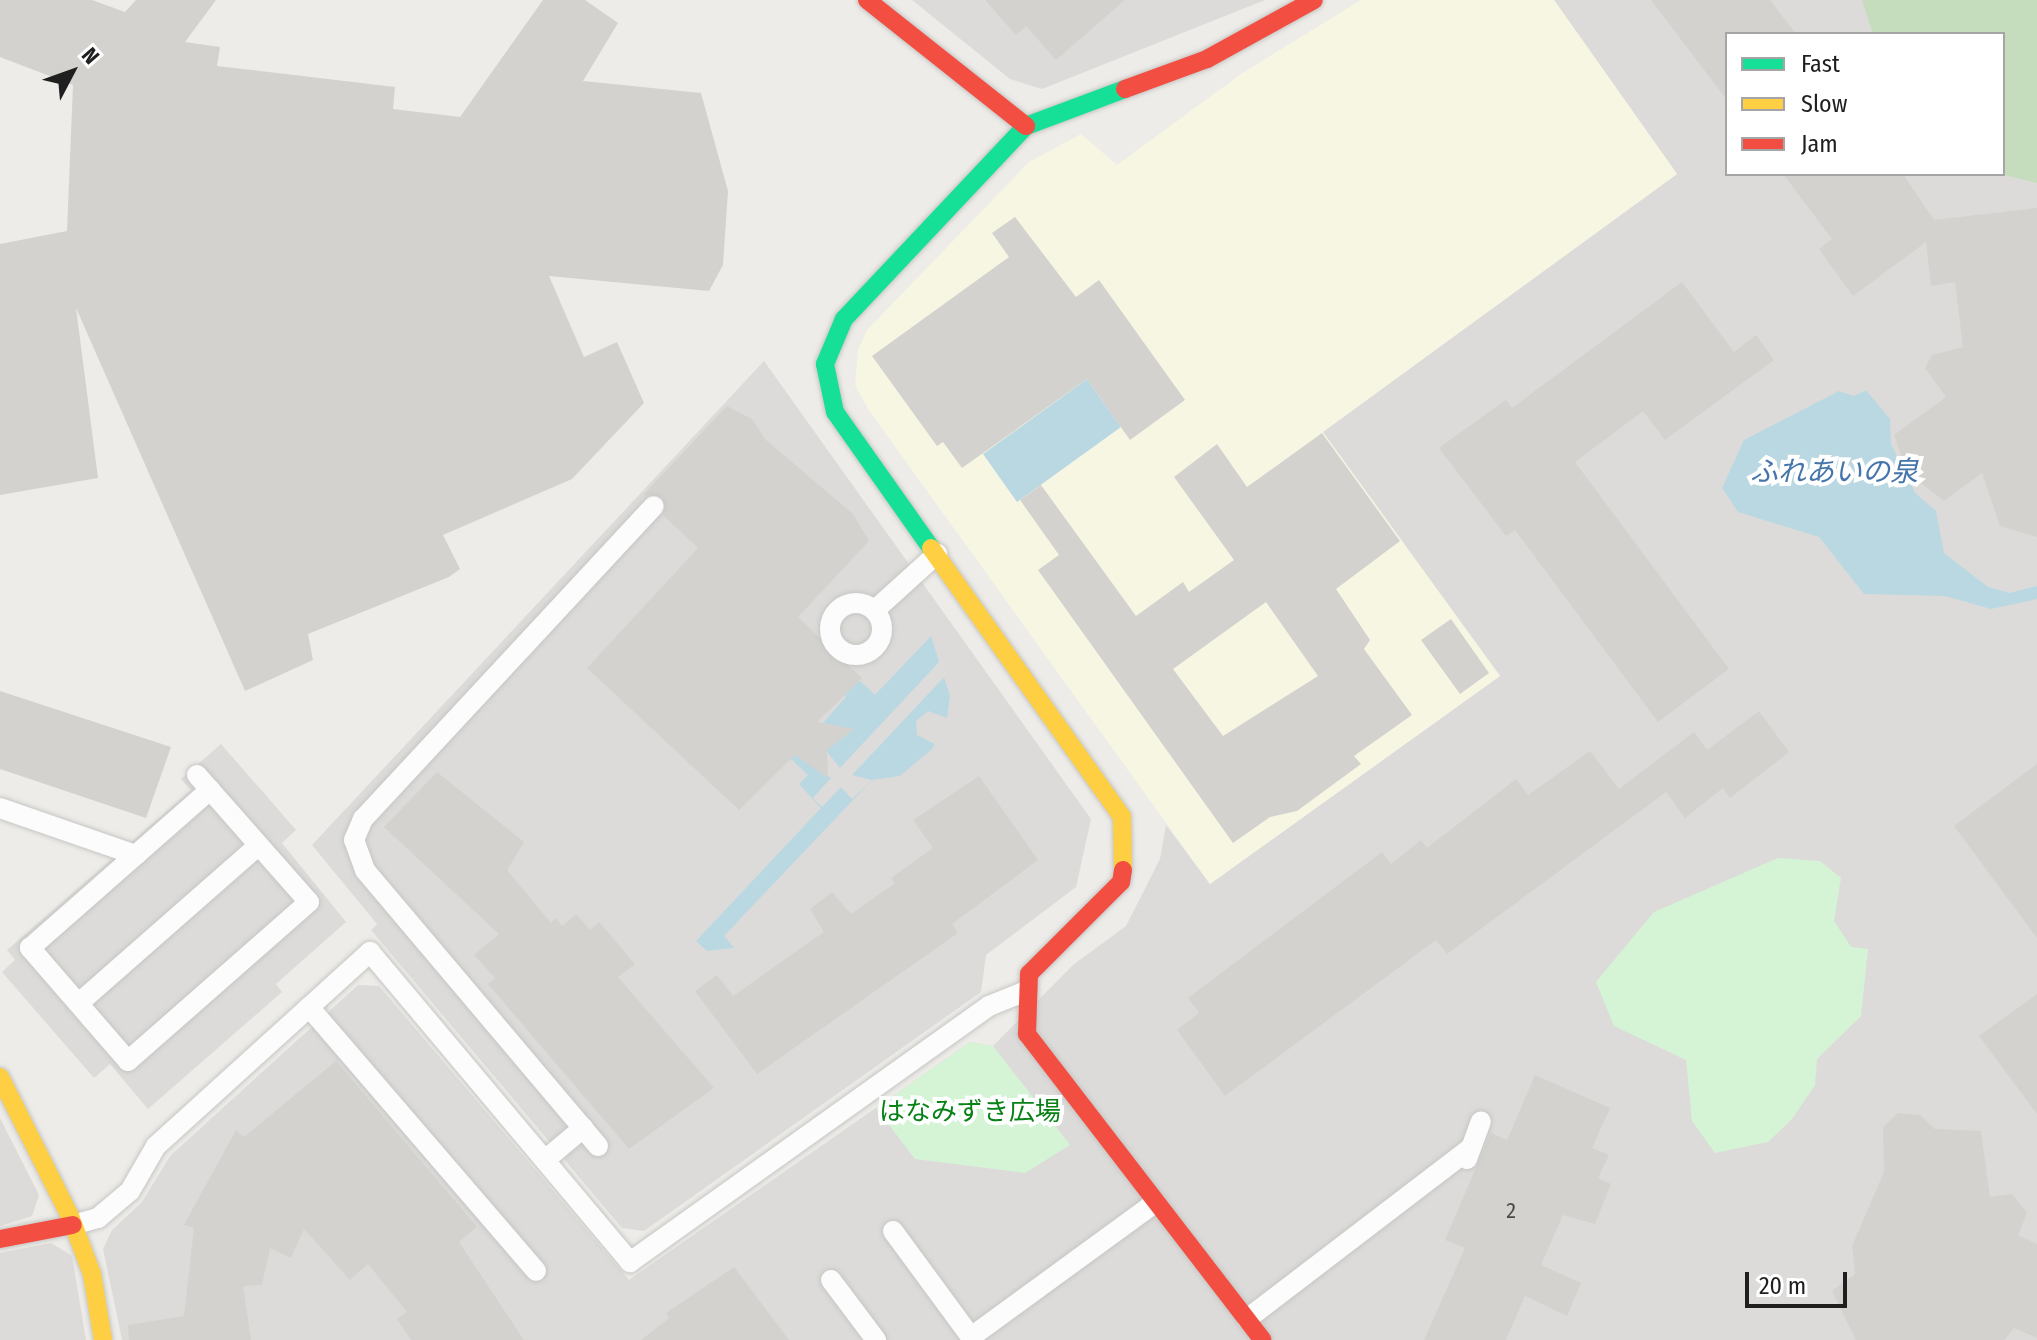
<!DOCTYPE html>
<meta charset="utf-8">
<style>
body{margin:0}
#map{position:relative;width:2037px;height:1340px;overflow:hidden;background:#edece8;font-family:"Fira Sans Condensed","Noto Sans JP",sans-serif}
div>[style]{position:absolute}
.residential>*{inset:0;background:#dcdbd9}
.education>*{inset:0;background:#f6f6e3}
.forest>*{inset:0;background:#c6ddbd}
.park>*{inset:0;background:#d5f4d6}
.water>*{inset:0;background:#bad8e2}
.pier>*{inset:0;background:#dddcdb}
.building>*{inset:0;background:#d4d2cf}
.roads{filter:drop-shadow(0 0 2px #c6c6c4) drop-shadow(0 0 2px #c6c6c4)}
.lane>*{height:20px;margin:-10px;padding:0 10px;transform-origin:10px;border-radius:10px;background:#fcfcfc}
.lane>.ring{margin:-10px;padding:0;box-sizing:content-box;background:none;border:20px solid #fcfcfc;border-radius:50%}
.fast>*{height:18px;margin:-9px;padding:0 9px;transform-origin:9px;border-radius:9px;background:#16e098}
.slow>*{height:18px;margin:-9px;padding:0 9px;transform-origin:9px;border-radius:9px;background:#ffcf43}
.jam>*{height:18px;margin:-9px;padding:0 9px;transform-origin:9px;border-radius:9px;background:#f24e42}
span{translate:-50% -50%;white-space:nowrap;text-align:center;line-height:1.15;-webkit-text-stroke:8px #fff;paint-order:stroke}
.number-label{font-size:22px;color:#4c4c4b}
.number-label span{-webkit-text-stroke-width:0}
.park-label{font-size:26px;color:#088216}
.water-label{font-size:28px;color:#4575aa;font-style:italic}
.legend{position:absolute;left:1725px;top:32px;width:280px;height:144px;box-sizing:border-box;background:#fff;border:2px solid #a5a5a5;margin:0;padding:10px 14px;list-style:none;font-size:24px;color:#1f1f1f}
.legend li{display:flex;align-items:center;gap:16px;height:40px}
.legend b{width:40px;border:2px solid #a5a5a5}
.north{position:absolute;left:32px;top:32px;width:80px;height:80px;-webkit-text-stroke:6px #fff;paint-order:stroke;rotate:49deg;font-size:22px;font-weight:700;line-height:32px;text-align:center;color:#1f1f1f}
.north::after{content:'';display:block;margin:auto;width:28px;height:36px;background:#1f1f1f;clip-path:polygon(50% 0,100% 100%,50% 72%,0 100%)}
.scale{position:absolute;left:1745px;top:1272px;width:102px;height:36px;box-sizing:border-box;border:4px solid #1f1f1f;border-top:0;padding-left:10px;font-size:24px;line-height:28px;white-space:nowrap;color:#1f1f1f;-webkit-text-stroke:6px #fff;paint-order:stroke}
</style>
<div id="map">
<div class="residential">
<i style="clip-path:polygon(912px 0,1265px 0,1042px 89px,1010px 79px)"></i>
<i style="clip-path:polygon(evenodd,1554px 0,2037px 0,2037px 1340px,122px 1340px,103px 1249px,112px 1230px,142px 1202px,170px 1156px,358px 985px,379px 986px,629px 1280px,970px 1042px,993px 1046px,1073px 965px,1126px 926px,1160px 859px,1166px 825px,1210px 884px,1500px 676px,1322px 432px,1677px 174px,1554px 0,1727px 34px,2003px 34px,2003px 174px,1727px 174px,1727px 34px)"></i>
<i style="clip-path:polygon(764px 361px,1091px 819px,1076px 887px,986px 955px,981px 992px,644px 1231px,622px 1228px,371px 930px,377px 924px,312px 845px)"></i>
<i style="clip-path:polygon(221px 744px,296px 830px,282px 843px,346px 922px,276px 984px,282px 992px,148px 1109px,110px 1064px,94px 1078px,2px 972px,15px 960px,7px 950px,191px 790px,181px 779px)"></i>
<i style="clip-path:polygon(0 1118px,39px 1195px,32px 1216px,0 1226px)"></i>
<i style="clip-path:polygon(51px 1243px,72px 1256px,86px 1340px,0 1340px,0 1253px)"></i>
</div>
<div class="education">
<i style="clip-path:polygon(1361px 0,1554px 0,1677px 174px,1323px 432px,1500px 676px,1210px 884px,868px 409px,855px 385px,858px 350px,867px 330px,1029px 162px,1081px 134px,1117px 165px,1241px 74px)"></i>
</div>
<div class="forest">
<i style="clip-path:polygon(1862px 0,2037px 0,2037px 183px,2001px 174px,2003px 34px,1873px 34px)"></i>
</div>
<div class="park">
<i style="clip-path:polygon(1778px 858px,1820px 861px,1841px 878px,1834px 921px,1851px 947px,1868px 949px,1861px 1016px,1817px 1059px,1815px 1085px,1792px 1119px,1768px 1142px,1715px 1153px,1692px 1121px,1686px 1060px,1614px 1026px,1596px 982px,1654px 912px)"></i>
<i style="clip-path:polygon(970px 1042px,993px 1046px,1070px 1145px,1025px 1173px,915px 1159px,876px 1108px)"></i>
</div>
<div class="water">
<i style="clip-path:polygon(1087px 379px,1121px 427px,1017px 502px,983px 454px)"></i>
<i style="clip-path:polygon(1866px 390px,1890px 419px,1891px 444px,1915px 493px,1936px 511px,1944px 553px,1988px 587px,2010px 593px,2037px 586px,2037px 599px,1991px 609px,1945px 596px,1864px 594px,1819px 537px,1738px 512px,1722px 488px,1744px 440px,1839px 391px,1854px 396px)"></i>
<i style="clip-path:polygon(931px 636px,950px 696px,947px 718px,928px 711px,916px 721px,917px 735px,935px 744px,932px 749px,900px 776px,872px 780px,724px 936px,734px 948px,707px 951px,696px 941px,821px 808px,799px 784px,808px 775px,791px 759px,846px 697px,839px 689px,860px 681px,875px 695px)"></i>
</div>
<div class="pier">
<i style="clip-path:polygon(942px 659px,948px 673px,852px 775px,872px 780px,852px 799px,841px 787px,822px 807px,813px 798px,831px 778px,822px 771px,824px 748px,840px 768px)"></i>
</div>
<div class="building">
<i style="clip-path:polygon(0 0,92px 0,125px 12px,136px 0,216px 0,185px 42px,220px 47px,217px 66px,395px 87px,393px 109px,460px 117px,543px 0,585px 0,618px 23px,583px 81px,701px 93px,728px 191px,723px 265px,709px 291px,549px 276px,584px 357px,617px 342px,644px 403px,572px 479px,443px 535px,460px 569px,449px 577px,308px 634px,313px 660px,245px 691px,76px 308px,98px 478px,0 495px,0 244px,67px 231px,73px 85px,0 57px)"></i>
<i style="clip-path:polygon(985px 0,1125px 0,1056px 60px,1026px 26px,1016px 35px)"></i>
<i style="clip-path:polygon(1651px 0,1770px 0,1796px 34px,1727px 34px,1727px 100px)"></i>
<i style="clip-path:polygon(1783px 174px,1903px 174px,1934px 220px,2037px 208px,2037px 537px,2000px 526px,1982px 473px,1944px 501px,1907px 472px,1894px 435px,1946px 397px,1925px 368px,1932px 355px,1963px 347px,1955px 282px,1931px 286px,1926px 242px,1853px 296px,1819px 249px,1832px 239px)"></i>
<i style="clip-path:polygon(1015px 217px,1076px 297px,1099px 280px,1185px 400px,1130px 440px,1087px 379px,962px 468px,943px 442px,937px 446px,872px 356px,1009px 257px,992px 233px)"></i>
<i style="clip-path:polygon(1682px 282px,1734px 352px,1756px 335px,1774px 360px,1665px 440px,1643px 411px,1575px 462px,1729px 669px,1658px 722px,1515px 530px,1506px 536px,1439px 448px,1506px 400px,1512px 408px)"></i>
<i style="clip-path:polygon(727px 406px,752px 419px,766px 440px,853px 514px,869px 541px,798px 617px,862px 678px,817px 722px,854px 729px,827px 750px,828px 778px,795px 755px,739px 810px,587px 668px,698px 548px,663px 515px,663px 497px,643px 495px)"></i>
<i style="clip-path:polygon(evenodd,1322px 433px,1400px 541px,1336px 589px,1370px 640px,1364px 649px,1412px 715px,1354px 756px,1361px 764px,1297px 811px,1270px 817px,1233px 843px,1038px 570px,1059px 555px,1020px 500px,1041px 485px,1136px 616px,1183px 582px,1189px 592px,1234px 560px,1174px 477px,1217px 444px,1247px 487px,1322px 433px,1266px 602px,1318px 676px,1223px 736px,1173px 669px,1266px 602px)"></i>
<i style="clip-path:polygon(1451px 619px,1489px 673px,1460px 694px,1421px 640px)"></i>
<i style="clip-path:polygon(0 691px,171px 747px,146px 818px,0 769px)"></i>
<i style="clip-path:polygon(1759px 711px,1789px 752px,1730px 798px,1723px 788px,1685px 818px,1666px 792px,1447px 954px,1436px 940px,1225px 1096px,1177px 1030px,1199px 1013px,1188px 998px,1382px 852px,1391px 864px,1421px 840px,1427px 848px,1516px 779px,1528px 795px,1590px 751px,1619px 789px,1694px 732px,1707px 750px)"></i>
<i style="clip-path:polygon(2037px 764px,2037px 938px,1954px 826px)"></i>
<i style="clip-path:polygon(437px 772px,524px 842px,507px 870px,551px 923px,556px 918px,562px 926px,576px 914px,590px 930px,599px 922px,635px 964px,618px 977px,714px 1088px,629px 1149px,488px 984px,495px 978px,474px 955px,499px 934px,384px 827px)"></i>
<i style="clip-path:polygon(979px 776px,1038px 860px,952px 924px,958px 933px,757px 1074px,695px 991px,717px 975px,733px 996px,824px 932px,810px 909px,832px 892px,851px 914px,895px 883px,891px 878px,933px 848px,913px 820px)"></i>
<i style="clip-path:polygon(2037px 994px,2037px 1114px,1979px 1036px)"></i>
<i style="clip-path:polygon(336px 1061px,477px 1227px,459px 1242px,524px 1340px,411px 1340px,397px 1319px,407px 1312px,368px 1264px,350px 1280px,304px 1229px,291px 1258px,270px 1248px,262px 1285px,243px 1286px,251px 1340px,129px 1340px,128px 1325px,184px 1316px,194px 1228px,184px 1225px,236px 1130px,244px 1137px)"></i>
<i style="clip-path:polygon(1535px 1075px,1610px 1108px,1592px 1148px,1609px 1155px,1598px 1178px,1611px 1184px,1595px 1224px,1563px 1215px,1541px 1265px,1581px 1283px,1567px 1316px,1525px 1296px,1506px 1340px,1424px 1340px,1465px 1248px,1445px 1240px,1491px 1133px,1507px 1140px)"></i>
<i style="clip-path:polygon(1898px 1113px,1920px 1115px,1935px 1129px,1981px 1131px,1990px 1197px,2012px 1194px,2027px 1213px,2018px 1235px,2037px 1244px,2037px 1338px,2014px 1328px,2004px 1340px,1856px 1340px,1832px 1291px,1855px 1274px,1852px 1246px,1884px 1172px,1883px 1127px)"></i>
<i style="clip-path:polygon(734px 1267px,789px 1340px,641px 1340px,669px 1318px,666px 1313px)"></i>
</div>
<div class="roads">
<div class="lane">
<i class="ring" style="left:830px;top:603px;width:32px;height:32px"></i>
<i style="left:875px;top:610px;width:84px;rotate:-42.1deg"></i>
<i style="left:197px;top:775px;width:169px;rotate:48.6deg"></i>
<i style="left:309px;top:902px;width:241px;rotate:138.7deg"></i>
<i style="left:128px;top:1061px;width:150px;rotate:-130.9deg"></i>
<i style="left:30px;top:948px;width:240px;rotate:-41.3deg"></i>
<i style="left:0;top:808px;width:144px;rotate:19.1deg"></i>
<i style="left:79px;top:1003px;width:238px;rotate:-41.3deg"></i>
<i style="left:309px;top:1007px;width:348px;rotate:49.3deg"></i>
<i style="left:598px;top:1146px;width:361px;rotate:-130.2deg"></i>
<i style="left:365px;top:870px;width:32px;rotate:-110deg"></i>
<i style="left:354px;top:840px;width:23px;rotate:-67deg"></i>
<i style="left:363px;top:819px;width:427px;rotate:-47.1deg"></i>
<i style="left:1467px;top:1159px;width:40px;rotate:-69.8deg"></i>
<i style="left:545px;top:1160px;width:50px;rotate:-40.1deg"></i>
<i style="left:73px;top:1225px;width:26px;rotate:-16deg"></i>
<i style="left:98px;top:1218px;width:42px;rotate:-40.2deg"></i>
<i style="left:130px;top:1191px;width:52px;rotate:-60deg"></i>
<i style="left:156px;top:1146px;width:289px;rotate:-42.2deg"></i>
<i style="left:370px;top:952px;width:405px;rotate:50deg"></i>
<i style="left:630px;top:1262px;width:441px;rotate:-35.5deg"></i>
<i style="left:989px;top:1006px;width:40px;rotate:-22deg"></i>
<i style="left:893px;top:1231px;width:132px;rotate:53.7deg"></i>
<i style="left:971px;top:1337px;width:228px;rotate:-36.1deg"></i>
<i style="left:831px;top:1280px;width:75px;rotate:53.1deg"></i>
<i style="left:1247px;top:1319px;width:282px;rotate:-37.4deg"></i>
</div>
<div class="fast">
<i style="left:931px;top:548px;width:166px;rotate:-125.2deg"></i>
<i style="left:835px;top:412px;width:49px;rotate:-101.8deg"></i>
<i style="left:825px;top:364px;width:49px;rotate:-67.1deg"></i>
<i style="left:844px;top:319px;width:265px;rotate:-46.7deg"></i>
<i style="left:1026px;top:126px;width:106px;rotate:-20.5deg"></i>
</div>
<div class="slow">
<i style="left:931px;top:548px;width:330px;rotate:54.6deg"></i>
<i style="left:1122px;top:817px;width:53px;rotate:88.9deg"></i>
<i style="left:0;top:1077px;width:156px;rotate:63.3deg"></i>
<i style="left:70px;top:1216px;width:62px;rotate:69.2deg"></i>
<i style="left:92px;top:1274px;width:67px;rotate:80.5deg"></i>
</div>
<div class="jam">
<i style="left:867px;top:0;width:203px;rotate:38.4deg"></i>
<i style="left:1125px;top:89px;width:87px;rotate:-20.1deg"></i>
<i style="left:1207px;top:59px;width:122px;rotate:-28.9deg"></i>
<i style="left:1123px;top:870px;width:12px;rotate:99deg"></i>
<i style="left:1121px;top:882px;width:130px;rotate:135deg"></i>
<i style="left:1029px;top:974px;width:60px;rotate:91.9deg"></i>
<i style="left:1027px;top:1034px;width:386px;rotate:52.4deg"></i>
<i style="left:0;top:1239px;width:74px;rotate:-10.9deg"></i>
</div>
</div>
<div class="number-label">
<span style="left:1511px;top:1211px">2</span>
</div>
<div class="park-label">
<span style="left:970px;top:1112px">はなみずき広場</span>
</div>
<div class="water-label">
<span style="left:1834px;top:472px">ふれあいの泉</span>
</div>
<ul class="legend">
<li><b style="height:10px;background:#16e098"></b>Fast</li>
<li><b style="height:10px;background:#ffcf43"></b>Slow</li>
<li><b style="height:10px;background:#f24e42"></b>Jam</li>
</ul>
<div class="north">N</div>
<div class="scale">20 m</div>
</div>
